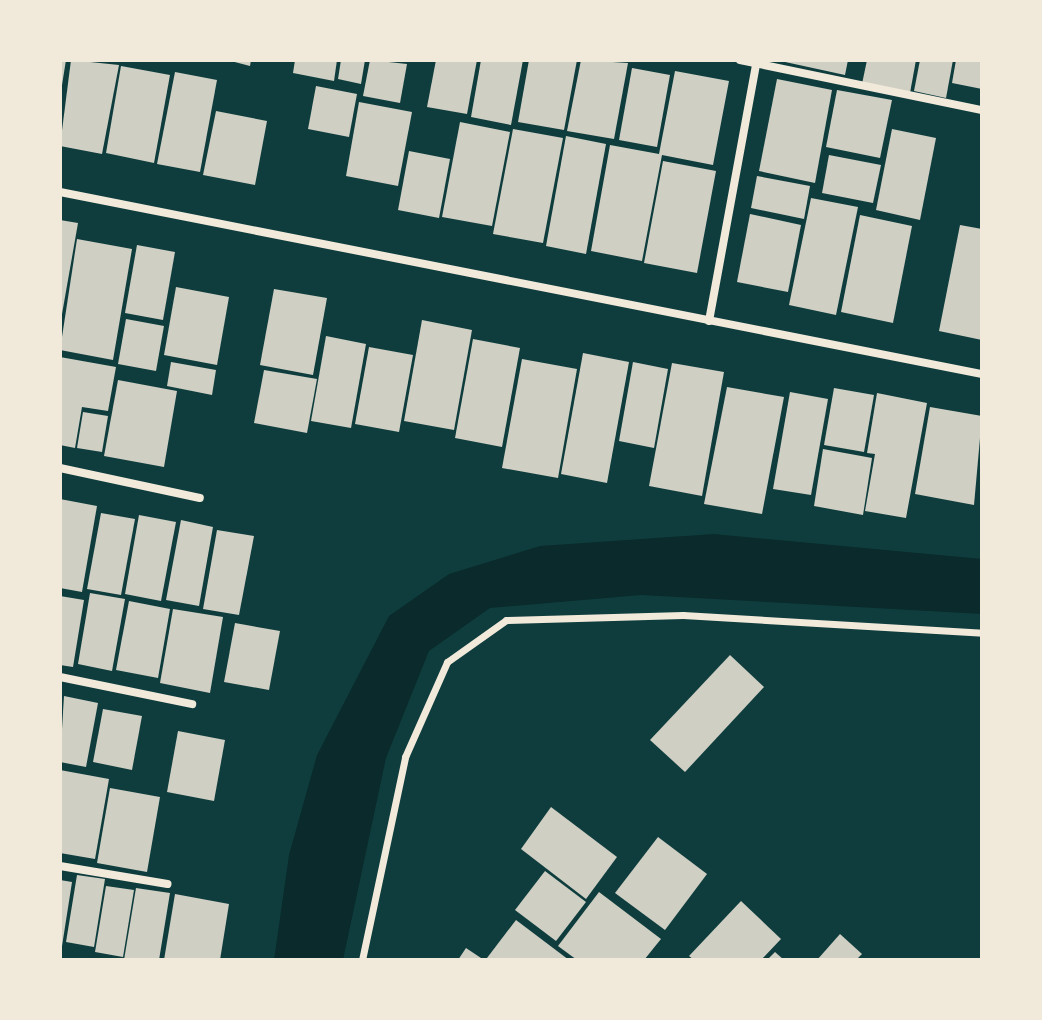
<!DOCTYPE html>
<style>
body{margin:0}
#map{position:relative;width:1042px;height:1020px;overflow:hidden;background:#0f3d3e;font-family:"Libre Baskerville",serif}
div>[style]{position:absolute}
.water>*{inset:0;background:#0a2a2b}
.building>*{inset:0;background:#cfcfc3}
.pedestrian>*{height:7px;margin:-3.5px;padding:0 3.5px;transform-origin:3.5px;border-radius:3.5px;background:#f1e9da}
.minor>*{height:8px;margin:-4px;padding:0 4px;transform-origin:4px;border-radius:4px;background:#f1e9da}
span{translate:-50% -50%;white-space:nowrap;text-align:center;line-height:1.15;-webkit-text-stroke:6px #f1e9da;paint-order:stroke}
.frame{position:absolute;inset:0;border:62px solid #f1e9da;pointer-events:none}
</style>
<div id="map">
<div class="water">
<i style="clip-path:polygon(714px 534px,982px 559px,982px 614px,641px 595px,490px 608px,429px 651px,386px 758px,343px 960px,274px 960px,289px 855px,317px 755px,389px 616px,449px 574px,540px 546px)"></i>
</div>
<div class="building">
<i style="clip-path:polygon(60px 60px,66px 60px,62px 85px,60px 85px)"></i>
<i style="clip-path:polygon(71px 60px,119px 65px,102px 154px,60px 146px)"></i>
<i style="clip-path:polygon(227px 60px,251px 60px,250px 66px)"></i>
<i style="clip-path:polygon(295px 60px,337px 60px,334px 81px,293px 73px)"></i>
<i style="clip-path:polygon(341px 60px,365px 60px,361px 84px,338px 79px)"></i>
<i style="clip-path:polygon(370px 60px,407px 64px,400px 103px,363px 96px)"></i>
<i style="clip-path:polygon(436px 60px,477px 60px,467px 114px,427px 107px)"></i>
<i style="clip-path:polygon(481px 60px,523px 60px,511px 125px,471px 117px)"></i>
<i style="clip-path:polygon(529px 60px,577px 60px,564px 130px,518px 122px)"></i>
<i style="clip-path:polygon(581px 60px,628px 63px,614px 139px,567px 131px)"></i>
<i style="clip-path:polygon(776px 60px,848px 60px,845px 75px)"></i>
<i style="clip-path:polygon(867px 60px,916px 60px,910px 93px,862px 84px)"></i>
<i style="clip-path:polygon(920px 60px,953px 60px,946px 98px,914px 91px)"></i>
<i style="clip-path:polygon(956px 60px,982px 60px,982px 89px,952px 83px)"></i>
<i style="clip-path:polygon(121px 66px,170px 75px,154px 163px,106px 153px)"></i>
<i style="clip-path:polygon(632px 68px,670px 75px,657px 147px,619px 140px)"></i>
<i style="clip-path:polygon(675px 71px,729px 81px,713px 165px,662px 155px,642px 261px,591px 251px,610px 145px,659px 154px)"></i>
<i style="clip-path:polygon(175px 72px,217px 80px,200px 172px,157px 164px)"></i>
<i style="clip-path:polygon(777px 79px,832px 90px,815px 183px,759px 171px)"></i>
<i style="clip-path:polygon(316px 86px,357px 94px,349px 137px,308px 129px)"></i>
<i style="clip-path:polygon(837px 90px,892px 100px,880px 158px,826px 147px)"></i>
<i style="clip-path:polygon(359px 102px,412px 112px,398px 186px,346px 176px)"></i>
<i style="clip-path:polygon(216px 111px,267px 121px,255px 185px,203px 175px)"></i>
<i style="clip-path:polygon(460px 122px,510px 132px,492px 226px,442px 217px)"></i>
<i style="clip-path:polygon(513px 129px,563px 138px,543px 243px,493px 234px)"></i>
<i style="clip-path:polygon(892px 129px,936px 138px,920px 220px,876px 210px)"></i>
<i style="clip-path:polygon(566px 136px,606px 144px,586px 254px,546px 246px)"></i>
<i style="clip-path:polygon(409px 151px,450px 159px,439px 218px,398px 210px)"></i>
<i style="clip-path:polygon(829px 155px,881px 165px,873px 203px,822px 193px)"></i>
<i style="clip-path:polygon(663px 161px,716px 171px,697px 273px,644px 263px)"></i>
<i style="clip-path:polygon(757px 176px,810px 186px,804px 219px,751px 208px)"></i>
<i style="clip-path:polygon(811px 198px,858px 207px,836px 315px,789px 305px)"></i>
<i style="clip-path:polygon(750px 214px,801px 225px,788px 292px,737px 282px)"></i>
<i style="clip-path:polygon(860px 215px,912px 226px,893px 323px,841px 312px)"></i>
<i style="clip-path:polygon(60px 220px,78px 223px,62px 314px,60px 314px)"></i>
<i style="clip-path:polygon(960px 225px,982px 229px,982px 340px,939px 331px)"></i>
<i style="clip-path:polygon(77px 239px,132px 249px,113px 360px,60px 350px)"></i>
<i style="clip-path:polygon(137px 245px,175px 252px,163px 320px,125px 313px)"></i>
<i style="clip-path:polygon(176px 287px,229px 297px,217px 365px,164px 355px)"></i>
<i style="clip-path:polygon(274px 289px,327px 298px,313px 375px,260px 365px)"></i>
<i style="clip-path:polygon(126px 319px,164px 326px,156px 371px,118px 364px)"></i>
<i style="clip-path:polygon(422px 320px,472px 330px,454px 430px,404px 421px)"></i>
<i style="clip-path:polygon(326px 336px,366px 344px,351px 428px,311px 421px)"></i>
<i style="clip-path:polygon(473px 339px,520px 348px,502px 447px,455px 438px)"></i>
<i style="clip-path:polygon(369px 347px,413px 355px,399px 432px,355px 424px)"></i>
<i style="clip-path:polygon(583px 353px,629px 362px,607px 483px,561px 474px)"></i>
<i style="clip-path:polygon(60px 357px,116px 367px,108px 411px,82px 407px,75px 448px,60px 445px)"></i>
<i style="clip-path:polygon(522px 359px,577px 369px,558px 478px,502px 468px)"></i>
<i style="clip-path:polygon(171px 362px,216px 370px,212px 395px,167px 386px)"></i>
<i style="clip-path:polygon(633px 362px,668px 369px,654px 448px,619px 441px)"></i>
<i style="clip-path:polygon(672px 363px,724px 372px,702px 496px,649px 486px)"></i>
<i style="clip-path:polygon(264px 370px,317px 379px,307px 433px,254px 423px)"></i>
<i style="clip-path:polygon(118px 380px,177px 391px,164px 467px,104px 456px)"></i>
<i style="clip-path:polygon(727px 387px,784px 397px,762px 514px,704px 504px)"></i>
<i style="clip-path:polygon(834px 388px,874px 395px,864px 452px,824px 445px)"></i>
<i style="clip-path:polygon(790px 392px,828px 399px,811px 495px,773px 489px)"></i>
<i style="clip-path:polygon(877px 393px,927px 403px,906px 518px,865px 511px,875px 454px,867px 453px)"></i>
<i style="clip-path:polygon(930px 407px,982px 416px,974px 505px,915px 494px)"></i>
<i style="clip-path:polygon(83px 412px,108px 416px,102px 452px,77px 448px)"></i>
<i style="clip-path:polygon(823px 449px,872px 458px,863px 515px,814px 506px)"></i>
<i style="clip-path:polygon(60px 499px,97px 506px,82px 592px,60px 588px)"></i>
<i style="clip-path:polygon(101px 513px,135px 519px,121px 595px,87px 589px)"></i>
<i style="clip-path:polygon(139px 515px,176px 522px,161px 601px,125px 594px)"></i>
<i style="clip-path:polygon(181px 520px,213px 527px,199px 606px,166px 600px)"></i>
<i style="clip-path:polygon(217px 530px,254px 536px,239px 615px,203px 609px)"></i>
<i style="clip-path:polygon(90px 593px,125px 599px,112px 671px,78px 664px)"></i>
<i style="clip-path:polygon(60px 596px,84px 600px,73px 667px,60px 665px)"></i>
<i style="clip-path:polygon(129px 601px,170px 609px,158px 678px,116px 670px)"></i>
<i style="clip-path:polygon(173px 609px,223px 617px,210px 693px,160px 683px)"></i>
<i style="clip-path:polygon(235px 623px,280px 631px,269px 690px,224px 682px)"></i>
<i style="clip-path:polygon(730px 655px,764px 687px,685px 772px,650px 740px)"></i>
<i style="clip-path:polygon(64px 696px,98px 703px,86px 767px,60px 762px)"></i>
<i style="clip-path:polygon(103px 709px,142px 716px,132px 770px,93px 762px)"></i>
<i style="clip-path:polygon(178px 731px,225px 740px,214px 801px,167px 792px)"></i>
<i style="clip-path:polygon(60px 770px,109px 779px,95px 859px,60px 853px)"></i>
<i style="clip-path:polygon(110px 788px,160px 797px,147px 872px,97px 863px)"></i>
<i style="clip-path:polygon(551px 807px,617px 857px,586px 899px,521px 849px)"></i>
<i style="clip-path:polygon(658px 837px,707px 874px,665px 930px,615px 893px)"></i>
<i style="clip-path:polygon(545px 871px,586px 902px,556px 941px,515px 910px)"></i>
<i style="clip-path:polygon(77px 875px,105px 879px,94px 947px,66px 942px)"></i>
<i style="clip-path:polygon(60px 880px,72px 882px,62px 946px,60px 946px)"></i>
<i style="clip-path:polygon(106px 886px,134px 890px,123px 957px,95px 952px)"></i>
<i style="clip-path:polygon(136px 888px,170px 893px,159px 960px,124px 960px)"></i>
<i style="clip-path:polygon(599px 892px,661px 939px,644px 960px,577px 960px,558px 946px)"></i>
<i style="clip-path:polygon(175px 894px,229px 904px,220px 960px,164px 960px)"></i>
<i style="clip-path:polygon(741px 901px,781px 939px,761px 960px,694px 960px,689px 956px)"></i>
<i style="clip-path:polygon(516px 920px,569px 960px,487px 958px)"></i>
<i style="clip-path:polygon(840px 934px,862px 954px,856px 960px,817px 960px)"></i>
<i style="clip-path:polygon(466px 948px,484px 960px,458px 960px)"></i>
<i style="clip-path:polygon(775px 952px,784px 960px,767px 960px)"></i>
</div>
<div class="pedestrian">
<i style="left:362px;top:960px;width:208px;rotate:-78deg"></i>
<i style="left:405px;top:757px;width:104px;rotate:-66.1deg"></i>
<i style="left:447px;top:662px;width:72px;rotate:-35.4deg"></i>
<i style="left:506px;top:620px;width:177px;rotate:-1.6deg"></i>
<i style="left:683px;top:615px;width:300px;rotate:3.4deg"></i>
</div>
<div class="minor">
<i style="left:740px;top:60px;width:247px;rotate:11.7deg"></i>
<i style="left:60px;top:192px;width:940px;rotate:11.17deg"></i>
<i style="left:709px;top:321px;width:265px;rotate:-79.6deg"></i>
<i style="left:60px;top:468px;width:143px;rotate:12.1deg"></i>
<i style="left:60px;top:677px;width:135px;rotate:11.6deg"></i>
<i style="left:60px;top:866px;width:109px;rotate:9.5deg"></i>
</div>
<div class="frame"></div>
</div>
